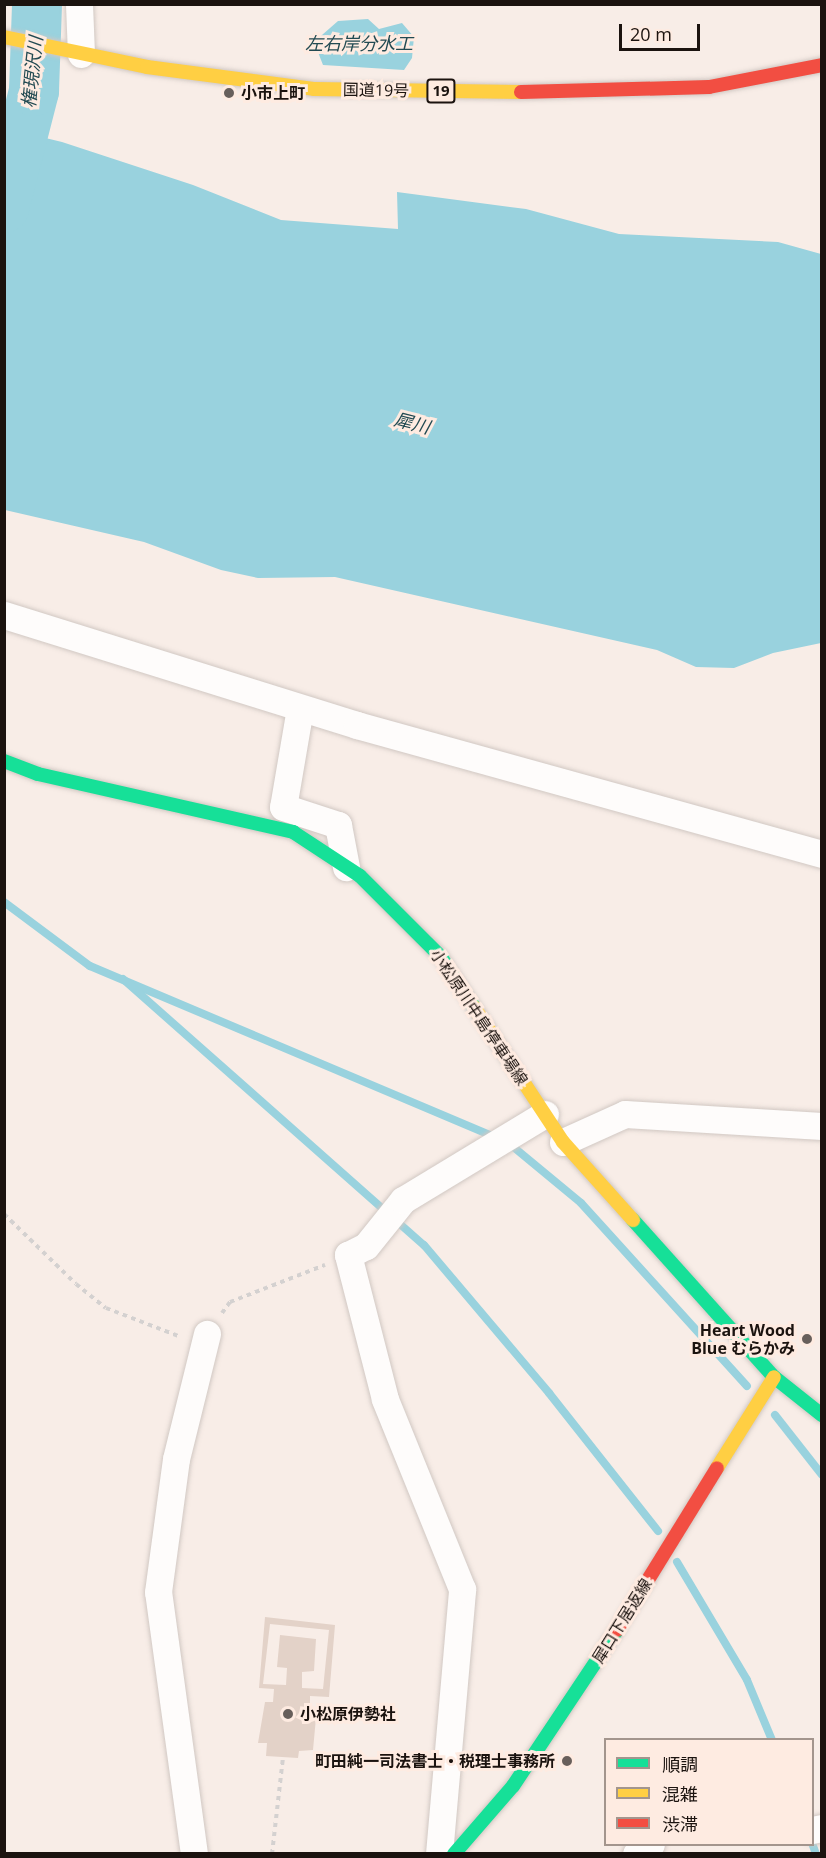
<!DOCTYPE html>
<meta charset="utf-8">
<style>
body{margin:0}
#map{position:relative;width:826px;height:1858px;overflow:hidden;background:#f8ede7;font-family:"Open Sans","Noto Sans JP",sans-serif}
div>[style]{position:absolute}
.water>*{inset:0;background:#99d2de}
.stream>*{height:8px;margin:-4px;padding:0 4px;transform-origin:4px;border-radius:4px;background:#99d2de}
.river>*{height:50px;margin:-25px;padding:0 25px;transform-origin:25px;border-radius:25px;background:#99d2de}
.building>*{inset:0;background:#e3d2c8}
.path>*{height:4px;margin-top:-2px;transform-origin:0;background:repeating-linear-gradient(90deg,#d4d1d0 0 4.5px,transparent 0 9px)}
.roads{filter:drop-shadow(0 0 2px #d1c8c3) drop-shadow(0 0 2px #d1c8c3)}
.street>*{height:27px;margin:-13.5px;padding:0 13.5px;transform-origin:13.5px;border-radius:13.5px;background:#fefcfb}
.fast>*{height:14px;margin:-7px;padding:0 7px;transform-origin:7px;border-radius:7px;background:#16e098}
.slow>*{height:14px;margin:-7px;padding:0 7px;transform-origin:7px;border-radius:7px;background:#ffcf43}
.jam>*{height:14px;margin:-7px;padding:0 7px;transform-origin:7px;border-radius:7px;background:#f24e42}
.dots>*{width:16px;height:16px;translate:-50% -50%;box-sizing:border-box;border:3px solid #feebe1;border-radius:50%}
span{translate:-50% -50%;white-space:nowrap;text-align:center;line-height:1.15;-webkit-text-stroke:6px #feebe1;paint-order:stroke}
.shield-label span{padding:2px 4px;background:#feebe1;border:2px solid;border-radius:4px;-webkit-text-stroke-width:0}
.shield-label{font-size:15px;color:#1b130f;font-weight:700}
.street-label{font-size:16px;color:#1b130f}
.poi-label{font-size:16px;color:#1b130f;font-weight:700}
.left{translate:0 -50%;text-align:left}
.right{translate:-100% -50%;text-align:right}
.water-label{font-size:18px;color:#224a52;font-style:italic}
.frame{position:absolute;inset:0;border:6px solid #1b130f;pointer-events:none}
.legend{position:absolute;left:604px;top:1738px;width:210px;height:108px;box-sizing:border-box;background:#feebe1;border:2px solid #a3958d;margin:0;padding:8px 10px;list-style:none;font-size:18px;color:#1b130f}
.legend li{display:flex;align-items:center;gap:12px;height:30px}
.legend b{width:30px;border:2px solid #a3958d}
.scale{position:absolute;left:619px;top:24px;width:81px;height:27px;box-sizing:border-box;border:3px solid #1b130f;border-top:0;padding-left:8px;font-size:18px;line-height:21px;white-space:nowrap;color:#1b130f;-webkit-text-stroke:4px #feebe1;paint-order:stroke}
</style>
<div id="map">
<div class="water">
<i style="clip-path:polygon(368px 19px,379px 29px,402px 23px,414px 37px,412px 58px,404px 70px,323px 65px,314px 42px,338px 21px)"></i>
<i style="clip-path:polygon(4px 128px,62px 142px,193px 185px,281px 220px,398px 229px,397px 192px,526px 209px,619px 234px,778px 242px,821px 254px,821px 643px,773px 653px,734px 668px,696px 667px,657px 650px,335px 577px,258px 578px,221px 570px,144px 542px,5px 510px)"></i>
</div>
<div class="stream">
<i style="left:4px;top:902px;width:107px;rotate:36.7deg"></i>
<i style="left:90px;top:966px;width:439px;rotate:22.9deg"></i>
<i style="left:123px;top:979px;width:402px;rotate:41.5deg"></i>
<i style="left:424px;top:1245px;width:194px;rotate:49.8deg"></i>
<i style="left:549px;top:1393px;width:176px;rotate:51.7deg"></i>
<i style="left:511px;top:1145px;width:91px;rotate:39.6deg"></i>
<i style="left:581px;top:1203px;width:247px;rotate:47.8deg"></i>
<i style="left:775px;top:1415px;width:76px;rotate:51.9deg"></i>
<i style="left:677px;top:1562px;width:137px;rotate:59.3deg"></i>
<i style="left:747px;top:1680px;width:65px;rotate:67.4deg"></i>
<i style="left:812px;top:1843px;width:12px;rotate:70deg"></i>
</div>
<div class="river">
<i style="left:4px;top:208px;width:121px;rotate:-75.6deg"></i>
<i style="left:34px;top:91px;width:87px;rotate:-88deg"></i>
</div>
<div class="building">
<i style="clip-path:polygon(evenodd,265px 1617px,335px 1625px,329px 1697px,310px 1696px,310px 1707px,317px 1707px,313px 1750px,299px 1751px,298px 1758px,266px 1756px,267px 1743px,258px 1743px,265px 1702px,273px 1702px,274px 1689px,259px 1688px,265px 1617px,270px 1624px,329px 1630px,323px 1689px,302px 1688px,302px 1672px,314px 1671px,316px 1639px,280px 1635px,277px 1667px,287px 1668px,286px 1685px,263px 1684px,270px 1624px)"></i>
</div>
<div class="path">
<i style="left:4px;top:1214px;width:100px;rotate:44.2deg"></i>
<i style="left:76px;top:1284px;width:38px;rotate:39deg"></i>
<i style="left:106px;top:1308px;width:80px;rotate:21.1deg"></i>
<i style="left:222px;top:1313px;width:14px;rotate:-54deg"></i>
<i style="left:230px;top:1302px;width:102px;rotate:-21.3deg"></i>
<i style="left:272px;top:1854px;width:98px;rotate:-83.5deg"></i>
</div>
<div class="roads">
<div class="street">
<i style="left:79px;top:4px;width:50px;rotate:87.7deg"></i>
<i style="left:4px;top:615px;width:370px;rotate:17.3deg"></i>
<i style="left:357px;top:725px;width:483px;rotate:15.5deg"></i>
<i style="left:300px;top:708px;width:100px;rotate:99.7deg"></i>
<i style="left:283px;top:807px;width:58px;rotate:18.1deg"></i>
<i style="left:338px;top:825px;width:43px;rotate:79.2deg"></i>
<i style="left:563px;top:1142px;width:68px;rotate:-24.3deg"></i>
<i style="left:625px;top:1114px;width:197px;rotate:3.5deg"></i>
<i style="left:812px;top:1830px;width:10px;rotate:-11deg"></i>
<i style="left:194px;top:1854px;width:264px;rotate:-97.8deg"></i>
<i style="left:158px;top:1592px;width:134px;rotate:-82.3deg"></i>
<i style="left:176px;top:1459px;width:129px;rotate:-76.1deg"></i>
<i style="left:439px;top:1854px;width:266px;rotate:-85deg"></i>
<i style="left:462px;top:1589px;width:205px;rotate:-112.1deg"></i>
<i style="left:385px;top:1399px;width:149px;rotate:-104.4deg"></i>
<i style="left:348px;top:1255px;width:20px;rotate:-27deg"></i>
<i style="left:366px;top:1246px;width:59px;rotate:-51.2deg"></i>
<i style="left:403px;top:1200px;width:166px;rotate:-31.2deg"></i>
<i style="left:636px;top:1854px;width:18px;rotate:-34deg"></i>
</div>
<div class="fast">
<i style="left:4px;top:761px;width:36px;rotate:21deg"></i>
<i style="left:38px;top:774px;width:262px;rotate:12.8deg"></i>
<i style="left:293px;top:832px;width:80px;rotate:33.3deg"></i>
<i style="left:360px;top:876px;width:115px;rotate:45deg"></i>
<i style="left:441px;top:957px;width:60px;rotate:56.6deg"></i>
<i style="left:633px;top:1220px;width:211px;rotate:48.1deg"></i>
<i style="left:774px;top:1377px;width:61px;rotate:38.4deg"></i>
<i style="left:454px;top:1854px;width:90px;rotate:-49.1deg"></i>
<i style="left:513px;top:1786px;width:187px;rotate:-56.3deg"></i>
</div>
<div class="slow">
<i style="left:4px;top:37px;width:146px;rotate:11.8deg"></i>
<i style="left:147px;top:67px;width:168px;rotate:7.5deg"></i>
<i style="left:314px;top:89px;width:207px;rotate:0.8deg"></i>
<i style="left:474px;top:1007px;width:162px;rotate:56.6deg"></i>
<i style="left:563px;top:1142px;width:105px;rotate:48.1deg"></i>
<i style="left:717px;top:1468px;width:107px;rotate:-57.9deg"></i>
</div>
<div class="jam">
<i style="left:521px;top:92px;width:188px;rotate:-1.5deg"></i>
<i style="left:709px;top:87px;width:115px;rotate:-11deg"></i>
<i style="left:617px;top:1630px;width:190px;rotate:-58.3deg"></i>
</div>
</div>
<div class="dots">
<i style="left:229px;top:93px;background:#685f5b"></i>
<i style="left:807px;top:1339px;background:#685f5b"></i>
<i style="left:288px;top:1714px;background:#685f5b"></i>
<i style="left:567px;top:1761px;background:#685f5b"></i>
</div>
<div class="shield-label">
<span style="left:441px;top:91px">19</span>
</div>
<div class="street-label">
<span style="left:376px;top:90px;rotate:1deg">国道19号</span>
<span style="left:479px;top:1017px;rotate:56deg">小松原川中島停車場線</span>
<span style="left:622px;top:1621px;rotate:-58deg">犀口下居返線</span>
</div>
<div class="poi-label">
<span class="left" style="left:241px;top:93px">小市上町</span>
<span class="right" style="left:795px;top:1339px">Heart Wood<br>Blue むらかみ</span>
<span class="left" style="left:300px;top:1714px">小松原伊勢社</span>
<span class="right" style="left:555px;top:1761px">町田純一司法書士・税理士事務所</span>
</div>
<div class="water-label">
<span style="left:359px;top:43px">左右岸分水工</span>
<span style="left:32px;top:72px;rotate:-84deg">権現沢川</span>
<span style="left:412px;top:423px;rotate:14deg">犀川</span>
</div>
<div class="frame"></div>
<ul class="legend">
<li><b style="height:8px;background:#16e098"></b>順調</li>
<li><b style="height:8px;background:#ffcf43"></b>混雑</li>
<li><b style="height:8px;background:#f24e42"></b>渋滞</li>
</ul>
<div class="scale">20 m</div>
</div>
